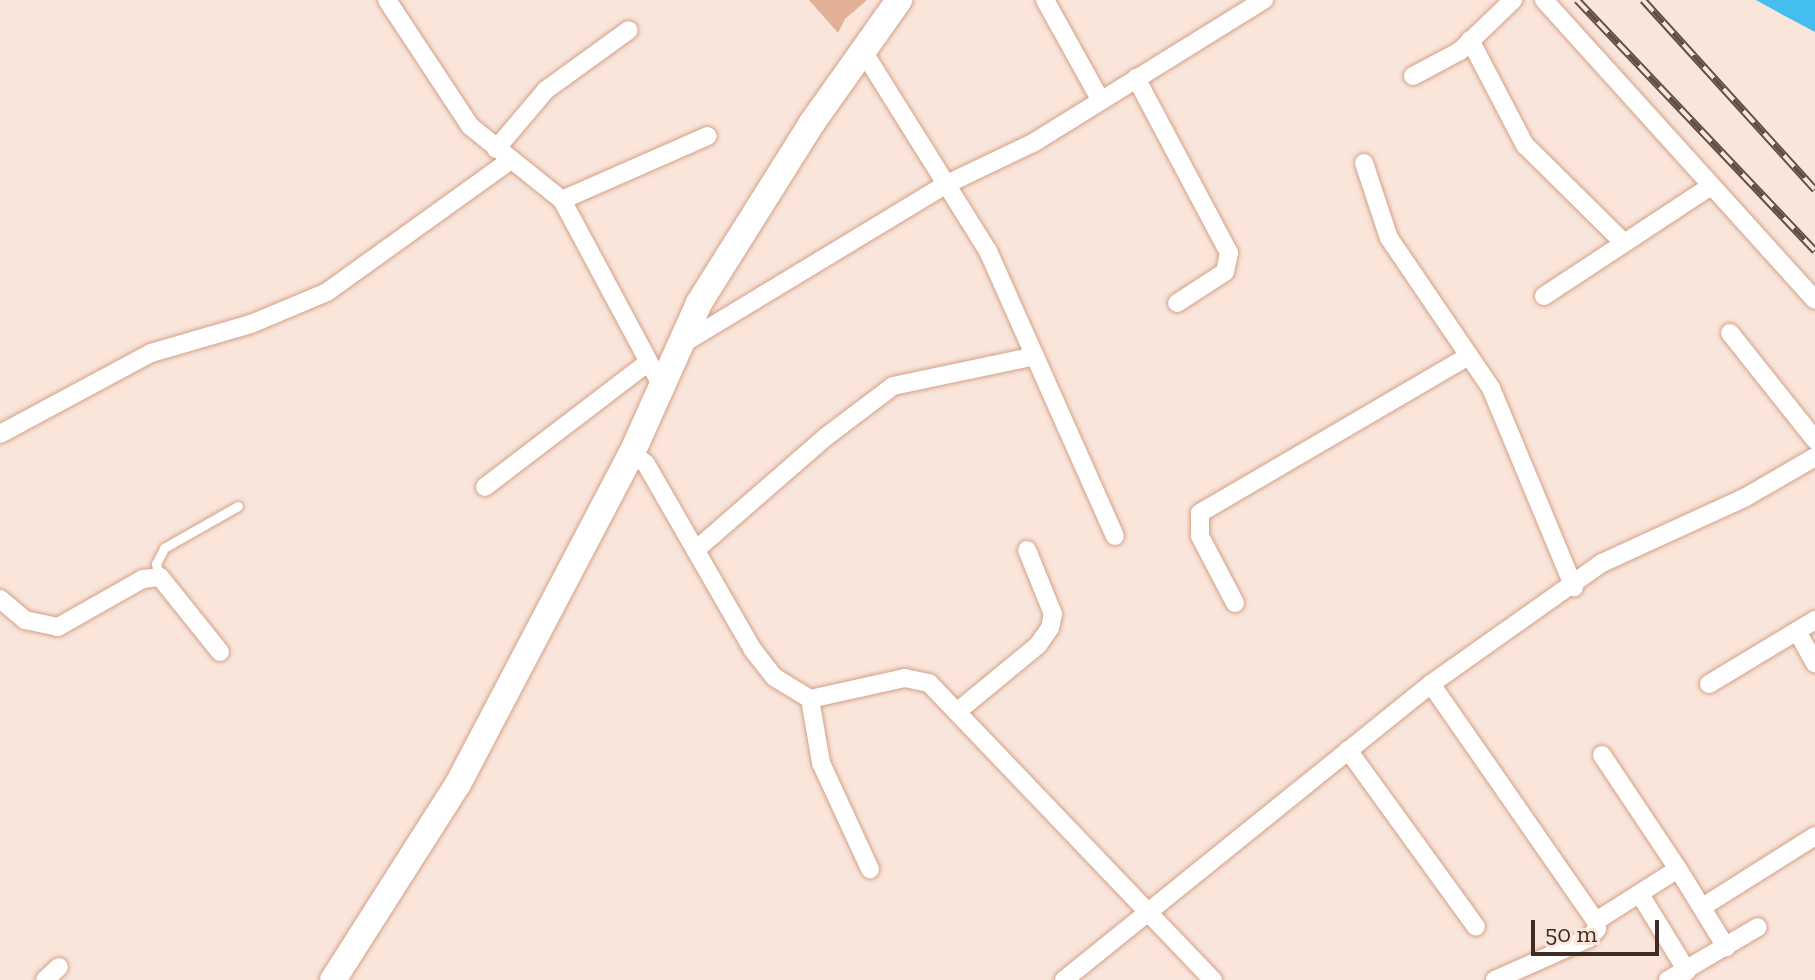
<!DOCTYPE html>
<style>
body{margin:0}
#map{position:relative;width:1815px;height:980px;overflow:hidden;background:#fae5da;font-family:"Zilla Slab",serif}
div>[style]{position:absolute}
.water>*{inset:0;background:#44beef}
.building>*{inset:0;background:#e1b096}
.roads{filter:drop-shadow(0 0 2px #d2a188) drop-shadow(0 0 2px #d2a188)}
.lane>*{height:9px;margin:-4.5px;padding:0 4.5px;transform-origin:4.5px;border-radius:4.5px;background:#fff}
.street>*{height:18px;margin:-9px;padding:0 9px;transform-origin:9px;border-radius:9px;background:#fff}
.secondary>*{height:26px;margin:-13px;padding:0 13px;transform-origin:13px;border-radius:13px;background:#fff}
.rail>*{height:8px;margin-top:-4px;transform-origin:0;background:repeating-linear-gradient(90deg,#fae5da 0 15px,#634e44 0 30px);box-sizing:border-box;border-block:2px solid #634e44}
span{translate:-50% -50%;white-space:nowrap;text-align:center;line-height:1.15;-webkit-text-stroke:6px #fae5da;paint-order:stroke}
.scale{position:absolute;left:1531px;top:920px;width:128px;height:36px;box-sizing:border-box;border:4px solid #3f2b21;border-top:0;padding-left:10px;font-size:24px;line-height:28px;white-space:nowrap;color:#3f2b21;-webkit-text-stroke:6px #fae5da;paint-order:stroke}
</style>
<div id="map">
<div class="water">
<i style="clip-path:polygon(1756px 0,1815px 0,1815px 32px,1783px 15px)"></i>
</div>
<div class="building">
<i style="clip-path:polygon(809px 0,867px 0,845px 19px,838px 33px)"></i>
</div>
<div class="roads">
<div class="lane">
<i style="left:160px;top:577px;width:14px;rotate:-107deg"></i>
<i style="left:156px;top:564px;width:18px;rotate:-63deg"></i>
<i style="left:164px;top:548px;width:85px;rotate:-29.6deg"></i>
</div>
<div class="street">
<i style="left:387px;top:0;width:151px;rotate:56.6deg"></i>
<i style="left:470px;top:126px;width:118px;rotate:38.8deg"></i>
<i style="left:562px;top:200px;width:208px;rotate:61.8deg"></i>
<i style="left:1045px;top:0;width:115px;rotate:61deg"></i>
<i style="left:1544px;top:0;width:404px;rotate:47.9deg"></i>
<i style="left:1470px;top:40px;width:119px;rotate:62.4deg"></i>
<i style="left:1525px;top:145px;width:139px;rotate:44.7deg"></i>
<i style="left:863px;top:51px;width:236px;rotate:58deg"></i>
<i style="left:988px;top:251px;width:312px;rotate:66deg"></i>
<i style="left:1413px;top:76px;width:53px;rotate:-28deg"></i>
<i style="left:1460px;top:51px;width:74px;rotate:-43.9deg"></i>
<i style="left:1136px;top:78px;width:198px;rotate:62deg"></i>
<i style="left:1229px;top:253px;width:19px;rotate:102deg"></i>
<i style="left:1225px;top:272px;width:57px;rotate:147.1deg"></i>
<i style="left:496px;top:149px;width:77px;rotate:-49.7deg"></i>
<i style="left:546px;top:90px;width:102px;rotate:-35.9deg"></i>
<i style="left:1364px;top:163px;width:79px;rotate:71.6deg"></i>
<i style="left:1389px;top:238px;width:181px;rotate:55.8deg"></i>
<i style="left:1491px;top:388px;width:216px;rotate:67.4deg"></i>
<i style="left:562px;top:200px;width:159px;rotate:-23.7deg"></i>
<i style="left:1544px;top:296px;width:200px;rotate:-33.4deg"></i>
<i style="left:1730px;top:333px;width:137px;rotate:51.5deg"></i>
<i style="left:679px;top:346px;width:313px;rotate:-31.2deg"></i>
<i style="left:947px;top:184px;width:95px;rotate:-25.5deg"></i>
<i style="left:1033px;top:143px;width:272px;rotate:-31.8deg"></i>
<i style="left:0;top:434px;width:171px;rotate:-28.2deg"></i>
<i style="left:151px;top:353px;width:104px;rotate:-16.2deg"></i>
<i style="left:251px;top:324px;width:82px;rotate:-22.8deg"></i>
<i style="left:327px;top:292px;width:226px;rotate:-35.7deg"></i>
<i style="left:632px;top:453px;width:18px;rotate:38deg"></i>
<i style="left:646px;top:464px;width:215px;rotate:60.1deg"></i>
<i style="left:753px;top:650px;width:34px;rotate:52deg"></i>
<i style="left:774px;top:677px;width:42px;rotate:31.4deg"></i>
<i style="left:810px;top:699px;width:97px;rotate:-12.5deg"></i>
<i style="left:905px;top:678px;width:25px;rotate:12deg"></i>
<i style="left:929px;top:683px;width:411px;rotate:46.3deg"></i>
<i style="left:485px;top:487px;width:204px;rotate:-37.4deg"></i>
<i style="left:698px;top:548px;width:171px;rotate:-41deg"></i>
<i style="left:827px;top:436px;width:83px;rotate:-37.1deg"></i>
<i style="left:893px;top:386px;width:145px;rotate:-11.9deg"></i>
<i style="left:0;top:599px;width:33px;rotate:40deg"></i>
<i style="left:25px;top:620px;width:34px;rotate:12deg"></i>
<i style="left:58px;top:627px;width:98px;rotate:-29.5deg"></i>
<i style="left:143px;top:579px;width:17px;rotate:-7deg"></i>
<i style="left:160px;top:577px;width:96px;rotate:51.3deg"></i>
<i style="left:1235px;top:603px;width:76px;rotate:-117.6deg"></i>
<i style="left:1200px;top:536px;width:23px;rotate:-90deg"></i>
<i style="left:1200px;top:513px;width:311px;rotate:-30.3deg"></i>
<i style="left:1797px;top:631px;width:37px;rotate:61deg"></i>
<i style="left:1431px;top:684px;width:289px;rotate:55.2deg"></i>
<i style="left:1596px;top:921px;width:8px;rotate:83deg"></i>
<i style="left:1597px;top:929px;width:12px;rotate:132deg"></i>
<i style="left:1589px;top:938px;width:103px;rotate:155.9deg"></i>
<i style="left:1709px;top:684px;width:124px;rotate:-31.1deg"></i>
<i style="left:810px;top:699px;width:65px;rotate:80.2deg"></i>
<i style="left:821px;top:763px;width:117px;rotate:65.2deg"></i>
<i style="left:958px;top:711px;width:104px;rotate:-39.5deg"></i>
<i style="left:1038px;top:645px;width:21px;rotate:-55deg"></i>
<i style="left:1050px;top:628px;width:14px;rotate:-78deg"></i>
<i style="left:1053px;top:614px;width:69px;rotate:-112.1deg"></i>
<i style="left:1348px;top:750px;width:218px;rotate:54.1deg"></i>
<i style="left:1678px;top:869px;width:92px;rotate:58.4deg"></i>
<i style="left:1641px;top:896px;width:88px;rotate:58.5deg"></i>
<i style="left:1704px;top:906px;width:131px;rotate:-32.2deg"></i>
<i style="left:1596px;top:921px;width:97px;rotate:-32.4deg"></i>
<i style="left:1678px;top:869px;width:137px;rotate:-123.7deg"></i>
<i style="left:45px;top:980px;width:19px;rotate:-43deg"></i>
<i style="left:1064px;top:980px;width:471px;rotate:-38.9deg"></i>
<i style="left:1431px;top:684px;width:209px;rotate:-35.3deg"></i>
<i style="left:1602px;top:563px;width:158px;rotate:-24.6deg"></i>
<i style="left:1746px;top:497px;width:80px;rotate:-30.1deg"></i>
<i style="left:1668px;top:980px;width:104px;rotate:-30.5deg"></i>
</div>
<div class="secondary">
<i style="left:333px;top:980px;width:232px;rotate:-57.5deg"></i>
<i style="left:458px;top:784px;width:374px;rotate:-62.3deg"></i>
<i style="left:632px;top:453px;width:164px;rotate:-65.9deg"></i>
<i style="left:699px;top:303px;width:213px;rotate:-57.9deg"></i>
<i style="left:812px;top:123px;width:151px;rotate:-54.7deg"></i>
</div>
</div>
<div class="rail">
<i style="left:1577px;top:0;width:346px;rotate:46.5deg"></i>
<i style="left:1643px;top:0;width:256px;rotate:47.8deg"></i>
</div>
<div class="scale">50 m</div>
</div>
